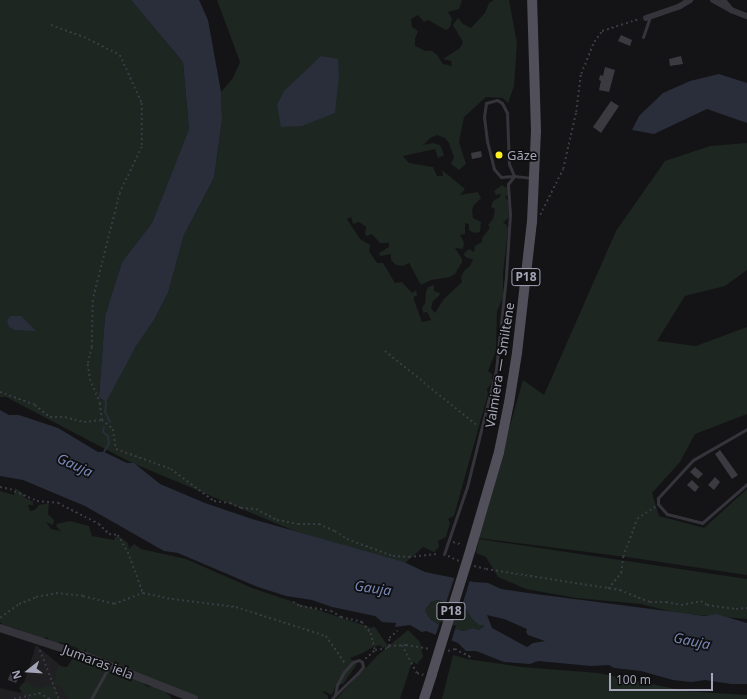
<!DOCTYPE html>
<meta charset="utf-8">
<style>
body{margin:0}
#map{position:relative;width:747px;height:699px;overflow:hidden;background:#141416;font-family:"Noto Sans",sans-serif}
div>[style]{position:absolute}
.built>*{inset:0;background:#202023}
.green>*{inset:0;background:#1d2620}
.water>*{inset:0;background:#292e3a}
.pier>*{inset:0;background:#141416}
.stream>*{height:2px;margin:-1px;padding:0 1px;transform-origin:1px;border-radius:1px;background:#292e3a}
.building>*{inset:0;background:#3b3a41}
.path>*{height:1.5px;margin-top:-0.75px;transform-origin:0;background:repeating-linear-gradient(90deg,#3a3a42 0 2px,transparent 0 5px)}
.service>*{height:3px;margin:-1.5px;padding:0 1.5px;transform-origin:1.5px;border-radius:1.5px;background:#35343b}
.minor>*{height:6px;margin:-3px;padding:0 3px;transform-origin:3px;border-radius:3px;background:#35343b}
.tertiary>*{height:8px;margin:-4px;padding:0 4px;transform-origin:4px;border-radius:4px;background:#35343b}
.primary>*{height:10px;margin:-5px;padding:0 5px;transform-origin:5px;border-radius:5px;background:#51505a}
.primary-bridge>*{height:10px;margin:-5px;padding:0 5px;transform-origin:5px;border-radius:5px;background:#51505a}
.dots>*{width:11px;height:11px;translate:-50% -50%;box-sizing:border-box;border:2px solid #0f0f11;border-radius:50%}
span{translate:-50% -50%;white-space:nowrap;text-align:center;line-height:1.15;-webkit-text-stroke:3.5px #0f0f11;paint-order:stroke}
.shield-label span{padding:1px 3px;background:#0f0f11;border:1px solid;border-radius:3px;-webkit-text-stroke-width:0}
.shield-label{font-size:12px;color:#a4a5b7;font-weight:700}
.poi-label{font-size:13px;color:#a4a5b7}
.left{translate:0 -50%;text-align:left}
.street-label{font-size:13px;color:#a4a5b7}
.water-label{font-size:14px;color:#7888b5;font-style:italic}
.north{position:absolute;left:8px;top:651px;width:40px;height:40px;-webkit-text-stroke:3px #0f0f11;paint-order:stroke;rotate:253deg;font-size:11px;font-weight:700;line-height:16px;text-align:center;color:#a4a5b7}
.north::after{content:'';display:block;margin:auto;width:14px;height:18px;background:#a4a5b7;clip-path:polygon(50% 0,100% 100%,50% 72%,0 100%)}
.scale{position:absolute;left:609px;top:673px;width:104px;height:18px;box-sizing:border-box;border:2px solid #a4a5b7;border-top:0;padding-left:5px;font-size:12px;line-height:14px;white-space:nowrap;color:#a4a5b7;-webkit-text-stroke:3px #0f0f11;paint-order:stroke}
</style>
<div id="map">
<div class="built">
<i style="clip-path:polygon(36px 645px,100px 699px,0 699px,0 688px,21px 693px)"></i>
</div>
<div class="green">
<i style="clip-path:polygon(0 0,131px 0,183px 62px,189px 129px,152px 223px,122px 262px,105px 316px,99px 396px,135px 348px,154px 320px,168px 293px,184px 235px,214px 178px,222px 120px,221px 92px,233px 78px,240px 62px,217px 0,462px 0,459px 9px,448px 12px,452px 19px,450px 27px,446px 30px,428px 20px,424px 22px,418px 15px,411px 19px,412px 27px,418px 31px,415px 39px,415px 46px,426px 51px,432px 51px,437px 55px,443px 64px,452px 66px,451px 61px,443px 59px,460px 48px,463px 42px,453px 25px,458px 18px,463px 24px,471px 28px,485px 13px,489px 3px,494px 0,509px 0,517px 43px,514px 86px,508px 103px,503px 98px,486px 97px,464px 117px,459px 142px,466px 164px,459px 170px,451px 164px,454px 157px,449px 143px,445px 138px,437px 135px,430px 138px,423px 145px,433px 143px,440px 145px,444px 155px,438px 158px,435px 149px,403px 156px,409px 163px,433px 167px,437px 176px,443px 176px,442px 170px,465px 189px,460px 195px,478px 192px,481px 198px,474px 205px,472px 210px,473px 218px,481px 222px,480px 232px,474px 233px,469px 230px,469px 224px,465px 223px,465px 234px,460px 235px,464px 242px,463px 249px,455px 248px,462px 259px,462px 262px,455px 274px,450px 277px,431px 280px,421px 285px,409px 263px,403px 266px,396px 265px,391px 260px,391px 254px,380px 256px,379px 253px,389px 247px,389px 243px,380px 243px,372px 234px,367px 236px,365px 234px,366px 227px,359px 222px,353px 224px,351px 217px,347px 219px,360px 239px,370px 245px,369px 251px,377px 263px,383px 263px,395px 283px,402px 282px,412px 293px,416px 290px,417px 296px,414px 296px,414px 300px,422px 322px,431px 320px,427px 312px,423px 313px,422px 307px,425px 304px,426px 292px,428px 287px,434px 285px,434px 291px,440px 293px,439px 296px,433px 301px,431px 308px,435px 313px,444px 299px,462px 282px,461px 277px,464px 271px,470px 266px,473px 259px,467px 258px,464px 255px,465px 252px,469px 249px,474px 252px,475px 246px,482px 242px,482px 238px,490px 228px,488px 225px,493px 219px,495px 209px,491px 207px,493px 201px,500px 197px,501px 194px,496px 195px,494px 191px,502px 185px,507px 188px,508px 194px,505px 198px,508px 200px,509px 217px,503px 223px,506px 224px,508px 229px,503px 273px,503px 298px,497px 311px,496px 351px,488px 371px,492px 374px,492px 383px,487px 389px,488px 394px,454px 516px,448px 519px,450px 523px,446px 537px,438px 541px,439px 547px,434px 552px,423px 547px,403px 565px,292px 530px,130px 462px,6px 397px,0 397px)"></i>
<i style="clip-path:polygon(747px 143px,747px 270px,725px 286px,685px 296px,657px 341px,696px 346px,747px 327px,747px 414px,695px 434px,680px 462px,652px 493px,659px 516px,704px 528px,747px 489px,747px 575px,634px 558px,478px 538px,523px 380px,544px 395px,616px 231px,665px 161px,710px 146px)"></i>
<i style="clip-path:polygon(15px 488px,23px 493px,24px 497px,33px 502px,33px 505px,28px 505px,30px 511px,35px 510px,39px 505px,49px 503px,48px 514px,54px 520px,53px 525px,46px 522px,51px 529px,61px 531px,56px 526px,57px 524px,70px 521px,89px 526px,92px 536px,114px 540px,115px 537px,120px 537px,128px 543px,129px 549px,134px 544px,141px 549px,186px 559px,252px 588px,372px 628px,374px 626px,388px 646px,382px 648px,380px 645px,373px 647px,363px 653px,350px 658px,357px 664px,343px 684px,336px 685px,332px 695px,324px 691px,323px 692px,328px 696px,328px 699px,200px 699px,193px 698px,103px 658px,85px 655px,86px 648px,83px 653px,77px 648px,60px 642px,56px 644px,49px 642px,47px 637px,43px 639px,35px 637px,33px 635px,21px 634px,20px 630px,3px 625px,0 622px,0 491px,14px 495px)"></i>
<i style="clip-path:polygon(479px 539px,747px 579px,747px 619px,676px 613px,641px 604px,576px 598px,526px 589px,498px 577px,486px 557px,476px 553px)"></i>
<i style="clip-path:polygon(438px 600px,449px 601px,460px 606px,466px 609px,473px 620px,479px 625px,484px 625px,483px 627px,479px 630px,473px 628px,464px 631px,440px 625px,430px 619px,425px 610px,431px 602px)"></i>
<i style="clip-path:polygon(408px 630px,420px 642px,423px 657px,417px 664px,412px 662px,400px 699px,336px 699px,378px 655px)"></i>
<i style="clip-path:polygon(75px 655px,92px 660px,94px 664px,96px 663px,133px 676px,148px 687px,154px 686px,162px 689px,170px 696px,172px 699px,68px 699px,61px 688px,54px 684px,58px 666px,67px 667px)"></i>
<i style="clip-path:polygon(453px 655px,467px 659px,522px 667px,598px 673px,685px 691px,747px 695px,747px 699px,442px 699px)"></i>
<i style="clip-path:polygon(29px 682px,33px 688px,37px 686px,40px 689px,48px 685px,54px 687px,58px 692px,57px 699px,28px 699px,19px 688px,23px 683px)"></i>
</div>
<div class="water">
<i style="clip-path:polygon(131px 0,199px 0,208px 20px,221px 92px,222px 120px,214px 178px,184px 235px,168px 293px,154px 320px,135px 348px,106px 402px,99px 397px,105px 316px,122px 262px,152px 223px,189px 129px,183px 62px)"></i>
<i style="clip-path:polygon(321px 56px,338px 59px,339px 76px,335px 113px,302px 126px,281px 127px,277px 105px,284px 91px)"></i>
<i style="clip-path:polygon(719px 74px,747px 83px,747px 123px,707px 109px,654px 134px,632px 130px,639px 116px,663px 93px,690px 81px)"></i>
<i style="clip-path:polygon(11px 316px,21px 316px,36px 331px,15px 330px,9px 327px,7px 320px)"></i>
<i style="clip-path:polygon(evenodd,0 410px,9px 415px,19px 415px,58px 428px,98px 452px,104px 452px,127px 463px,134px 463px,160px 484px,205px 503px,252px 519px,404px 562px,425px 572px,474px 582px,488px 583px,501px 589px,528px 593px,705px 616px,716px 614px,747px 623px,747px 684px,731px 684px,705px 680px,691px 682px,673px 680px,641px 671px,614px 668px,609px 665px,591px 666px,538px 661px,530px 664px,504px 662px,476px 651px,466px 651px,458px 643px,426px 631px,422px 632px,410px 625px,395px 627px,396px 623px,382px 622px,375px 616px,332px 607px,312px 600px,286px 596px,258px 587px,178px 553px,164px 551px,85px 506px,23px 480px,0 476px,0 410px,438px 600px,460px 606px,466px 609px,473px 620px,479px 625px,484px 625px,483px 627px,479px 630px,473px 628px,464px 631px,440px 625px,430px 619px,425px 610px,431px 602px,438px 600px,0 410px,487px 615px,504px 619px,527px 629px,526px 632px,528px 635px,545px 641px,533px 643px,527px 647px,492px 628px,487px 615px)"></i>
</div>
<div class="pier">
<i style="clip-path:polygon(455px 576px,470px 580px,461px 609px,446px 603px)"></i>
<i style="clip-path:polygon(440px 622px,456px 626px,451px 642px,435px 637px)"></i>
</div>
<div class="stream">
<i style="left:106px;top:402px;width:10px;rotate:96deg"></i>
<i style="left:105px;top:412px;width:11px;rotate:63deg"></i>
<i style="left:104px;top:452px;width:10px;rotate:-61deg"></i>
<i style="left:109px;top:443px;width:7px;rotate:-98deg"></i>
<i style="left:108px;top:436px;width:6px;rotate:-141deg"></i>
<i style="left:103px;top:432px;width:5px;rotate:-79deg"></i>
</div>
<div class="building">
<i style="clip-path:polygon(621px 35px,632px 40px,630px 46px,618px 41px)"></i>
<i style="clip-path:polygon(681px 56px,683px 64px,670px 66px,669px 59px)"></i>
<i style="clip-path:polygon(605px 67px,615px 70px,609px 92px,599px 90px,601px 81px,599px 80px,600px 75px,603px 76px)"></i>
<i style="clip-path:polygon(611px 101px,619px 106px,601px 133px,593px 127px)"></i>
<i style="clip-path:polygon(481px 151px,482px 157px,472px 159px,471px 153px)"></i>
<i style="clip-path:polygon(720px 450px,738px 475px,732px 479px,715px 454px)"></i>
<i style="clip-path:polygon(695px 467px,703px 474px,698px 479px,690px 472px)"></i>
<i style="clip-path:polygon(715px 477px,720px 482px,714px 490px,708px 485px)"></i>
<i style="clip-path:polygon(692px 480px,699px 487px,695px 492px,687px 485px)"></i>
<i style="clip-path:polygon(11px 671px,20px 675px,16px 683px,8px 680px)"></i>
</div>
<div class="path">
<i style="left:51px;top:25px;width:35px;rotate:20deg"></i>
<i style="left:84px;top:37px;width:40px;rotate:26.6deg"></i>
<i style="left:120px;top:55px;width:53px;rotate:65.4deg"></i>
<i style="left:142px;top:103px;width:44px;rotate:90deg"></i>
<i style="left:142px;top:147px;width:51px;rotate:115.6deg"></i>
<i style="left:120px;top:193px;width:110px;rotate:104.2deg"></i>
<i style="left:93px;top:300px;width:47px;rotate:91.2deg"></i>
<i style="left:92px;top:347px;width:17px;rotate:103deg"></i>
<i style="left:88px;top:364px;width:15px;rotate:82deg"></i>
<i style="left:90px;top:379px;width:26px;rotate:67deg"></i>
<i style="left:100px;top:403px;width:17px;rotate:83deg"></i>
<i style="left:540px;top:215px;width:51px;rotate:-63.4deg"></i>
<i style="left:563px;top:169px;width:58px;rotate:-77.2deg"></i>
<i style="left:576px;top:112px;width:38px;rotate:-83deg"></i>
<i style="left:581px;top:74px;width:35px;rotate:-68deg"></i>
<i style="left:594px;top:42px;width:14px;rotate:-54deg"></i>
<i style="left:602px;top:31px;width:40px;rotate:-18deg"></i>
<i style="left:385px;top:351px;width:119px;rotate:38.9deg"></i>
<i style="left:0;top:392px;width:37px;rotate:20deg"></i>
<i style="left:35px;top:405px;width:19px;rotate:39deg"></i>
<i style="left:50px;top:417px;width:15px"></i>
<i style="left:65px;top:417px;width:20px;rotate:15deg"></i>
<i style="left:84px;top:422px;width:18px;rotate:-6deg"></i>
<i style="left:102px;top:420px;width:14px;rotate:39deg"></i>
<i style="left:113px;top:429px;width:20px;rotate:81deg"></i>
<i style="left:116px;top:449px;width:59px;rotate:20deg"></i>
<i style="left:171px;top:469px;width:54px;rotate:36.7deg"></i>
<i style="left:214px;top:501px;width:16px;rotate:7deg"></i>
<i style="left:230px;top:503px;width:12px;rotate:24deg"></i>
<i style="left:241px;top:508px;width:15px;rotate:4deg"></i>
<i style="left:256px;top:509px;width:24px;rotate:28deg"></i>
<i style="left:277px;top:520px;width:21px;rotate:11deg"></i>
<i style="left:298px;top:524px;width:21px"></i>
<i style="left:319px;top:524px;width:17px;rotate:24deg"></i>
<i style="left:335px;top:531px;width:14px;rotate:34deg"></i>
<i style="left:347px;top:539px;width:49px;rotate:20.3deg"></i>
<i style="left:393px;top:556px;width:16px;rotate:4deg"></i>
<i style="left:409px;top:557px;width:30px;rotate:-6deg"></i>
<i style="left:0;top:487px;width:10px;rotate:11deg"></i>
<i style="left:10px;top:489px;width:30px;rotate:24deg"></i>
<i style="left:37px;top:501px;width:21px;rotate:5deg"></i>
<i style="left:58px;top:503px;width:46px;rotate:27.1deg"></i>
<i style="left:99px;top:524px;width:14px;rotate:45deg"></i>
<i style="left:109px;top:534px;width:9px;rotate:6deg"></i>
<i style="left:118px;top:535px;width:20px;rotate:60deg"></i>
<i style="left:128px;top:552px;width:44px;rotate:69.9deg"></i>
<i style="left:453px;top:542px;width:10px;rotate:17deg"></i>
<i style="left:448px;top:556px;width:12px;rotate:24deg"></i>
<i style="left:474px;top:566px;width:12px;rotate:14deg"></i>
<i style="left:486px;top:569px;width:136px;rotate:8.9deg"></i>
<i style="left:620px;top:590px;width:32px;rotate:22deg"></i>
<i style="left:650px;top:602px;width:16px"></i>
<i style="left:666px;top:602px;width:15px;rotate:11deg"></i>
<i style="left:681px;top:605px;width:20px;rotate:-11deg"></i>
<i style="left:701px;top:601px;width:7px;rotate:34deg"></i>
<i style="left:707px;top:605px;width:29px;rotate:8deg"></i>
<i style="left:736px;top:609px;width:11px;rotate:-5deg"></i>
<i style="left:608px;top:589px;width:21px;rotate:-51deg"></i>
<i style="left:621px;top:573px;width:16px;rotate:-83deg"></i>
<i style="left:623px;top:557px;width:40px;rotate:-69.8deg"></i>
<i style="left:637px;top:519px;width:22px;rotate:-34deg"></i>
<i style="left:293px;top:602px;width:8px;rotate:30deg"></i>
<i style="left:300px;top:606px;width:31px;rotate:9deg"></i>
<i style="left:331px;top:611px;width:12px;rotate:31deg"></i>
<i style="left:341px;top:617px;width:22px;rotate:13deg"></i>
<i style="left:362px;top:622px;width:14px;rotate:51deg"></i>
<i style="left:371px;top:633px;width:17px;rotate:77deg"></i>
<i style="left:0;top:618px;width:24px;rotate:-36deg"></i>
<i style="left:19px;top:604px;width:18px;rotate:-22deg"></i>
<i style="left:36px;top:597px;width:20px;rotate:-11deg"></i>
<i style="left:56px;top:593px;width:27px;rotate:6deg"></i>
<i style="left:83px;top:596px;width:32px;rotate:14deg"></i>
<i style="left:114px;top:604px;width:31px;rotate:-21deg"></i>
<i style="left:143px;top:593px;width:30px;rotate:12deg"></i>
<i style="left:172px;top:599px;width:64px;rotate:7.1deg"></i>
<i style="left:236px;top:607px;width:95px;rotate:17.9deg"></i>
<i style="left:326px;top:636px;width:33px;rotate:55deg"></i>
<i style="left:402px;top:645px;width:32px;rotate:62deg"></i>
<i style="left:417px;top:673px;width:7px;rotate:16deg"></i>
<i style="left:389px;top:646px;width:8px;rotate:-90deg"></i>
<i style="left:389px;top:638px;width:11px;rotate:-41deg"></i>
<i style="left:40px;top:650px;width:53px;rotate:68.8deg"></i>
<i style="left:448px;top:651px;width:7px;rotate:-16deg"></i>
<i style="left:455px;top:649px;width:16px;rotate:27deg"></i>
<i style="left:469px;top:656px;width:3px;rotate:45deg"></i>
<i style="left:365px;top:659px;width:13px;rotate:-42deg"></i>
<i style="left:375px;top:650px;width:12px;rotate:-9deg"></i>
<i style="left:387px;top:648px;width:3px;rotate:-45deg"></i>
<i style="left:389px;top:646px;width:17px;rotate:-3deg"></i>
<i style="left:406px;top:645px;width:25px;rotate:9deg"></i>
<i style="left:14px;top:699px;width:26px;rotate:-13deg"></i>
<i style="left:39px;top:693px;width:13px;rotate:29deg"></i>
<i style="left:28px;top:699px;width:1px"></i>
</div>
<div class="service">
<i style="left:643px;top:37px;width:21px;rotate:-71deg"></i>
<i style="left:514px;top:176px;width:13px;rotate:176deg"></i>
<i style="left:501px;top:177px;width:11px;rotate:-131deg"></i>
<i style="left:494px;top:169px;width:29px;rotate:-104deg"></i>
<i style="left:487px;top:141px;width:24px;rotate:-97deg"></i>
<i style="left:484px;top:117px;width:14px;rotate:-82deg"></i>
<i style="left:486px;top:103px;width:11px;rotate:-15deg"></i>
<i style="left:497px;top:100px;width:6px;rotate:31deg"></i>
<i style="left:502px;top:103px;width:11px;rotate:63deg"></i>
<i style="left:507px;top:113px;width:51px;rotate:87.8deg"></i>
<i style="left:509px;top:164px;width:13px;rotate:67deg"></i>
<i style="left:514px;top:176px;width:18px;rotate:6deg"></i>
<i style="left:747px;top:429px;width:62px;rotate:150.1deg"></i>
<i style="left:693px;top:460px;width:52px;rotate:132.6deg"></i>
<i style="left:658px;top:498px;width:6px;rotate:90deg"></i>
<i style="left:658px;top:504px;width:13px;rotate:48deg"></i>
<i style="left:667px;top:514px;width:36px;rotate:14deg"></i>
<i style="left:702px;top:523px;width:60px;rotate:-40.9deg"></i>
<i style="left:444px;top:554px;width:71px;rotate:-71.1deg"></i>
<i style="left:467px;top:487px;width:121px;rotate:-76.1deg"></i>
<i style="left:496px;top:370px;width:95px;rotate:-83.9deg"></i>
<i style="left:506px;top:276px;width:62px;rotate:-86.3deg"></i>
<i style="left:510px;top:214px;width:30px;rotate:-94deg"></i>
<i style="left:508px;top:184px;width:10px;rotate:-53deg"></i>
<i style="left:91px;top:699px;width:38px;rotate:-61deg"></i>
<i style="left:332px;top:699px;width:5px;rotate:-53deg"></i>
<i style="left:335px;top:695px;width:10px;rotate:-79deg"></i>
<i style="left:337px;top:685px;width:15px;rotate:-62deg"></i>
<i style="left:344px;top:672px;width:13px;rotate:-48deg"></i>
<i style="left:353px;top:662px;width:6px;rotate:-18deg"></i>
<i style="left:359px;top:660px;width:4px;rotate:34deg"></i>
<i style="left:362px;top:662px;width:5px;rotate:79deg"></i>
<i style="left:363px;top:667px;width:8px;rotate:130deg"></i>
<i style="left:358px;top:673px;width:32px;rotate:136deg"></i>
</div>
<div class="minor">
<i style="left:713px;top:0;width:18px;rotate:29deg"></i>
<i style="left:723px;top:0;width:13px;rotate:51deg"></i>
<i style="left:731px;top:10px;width:17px;rotate:21deg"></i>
<i style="left:646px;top:18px;width:36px;rotate:-19deg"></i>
<i style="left:680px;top:6px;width:12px;rotate:-31deg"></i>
</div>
<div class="tertiary">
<i style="left:0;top:628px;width:93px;rotate:18.2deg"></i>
<i style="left:88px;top:657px;width:114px;rotate:21.6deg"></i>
</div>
<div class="primary">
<i style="left:471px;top:548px;width:100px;rotate:-73.7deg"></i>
<i style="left:499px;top:452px;width:50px;rotate:-78.5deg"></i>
<i style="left:509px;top:403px;width:51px;rotate:-80.9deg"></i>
<i style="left:517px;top:353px;width:132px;rotate:-83.5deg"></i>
<i style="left:532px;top:222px;width:91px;rotate:-87.5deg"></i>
<i style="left:536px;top:131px;width:131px;rotate:-91.7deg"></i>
<i style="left:424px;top:699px;width:26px;rotate:-72deg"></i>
</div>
<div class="primary-bridge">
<i style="left:432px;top:674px;width:132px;rotate:-72.8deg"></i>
</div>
<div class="dots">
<i style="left:499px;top:155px;background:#fff022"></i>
</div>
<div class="shield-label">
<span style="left:526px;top:277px">P18</span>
<span style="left:451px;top:611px">P18</span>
</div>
<div class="poi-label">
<span class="left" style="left:507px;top:155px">Gāze</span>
</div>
<div class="street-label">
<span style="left:500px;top:365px;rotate:-81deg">Valmiera — Smiltene</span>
<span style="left:98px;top:662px;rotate:21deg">Jumaras iela</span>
</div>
<div class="water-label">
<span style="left:75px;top:465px;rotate:25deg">Gauja</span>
<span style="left:373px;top:588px;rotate:8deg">Gauja</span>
<span style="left:692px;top:641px;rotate:12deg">Gauja</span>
</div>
<div class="north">N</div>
<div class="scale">100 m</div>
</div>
